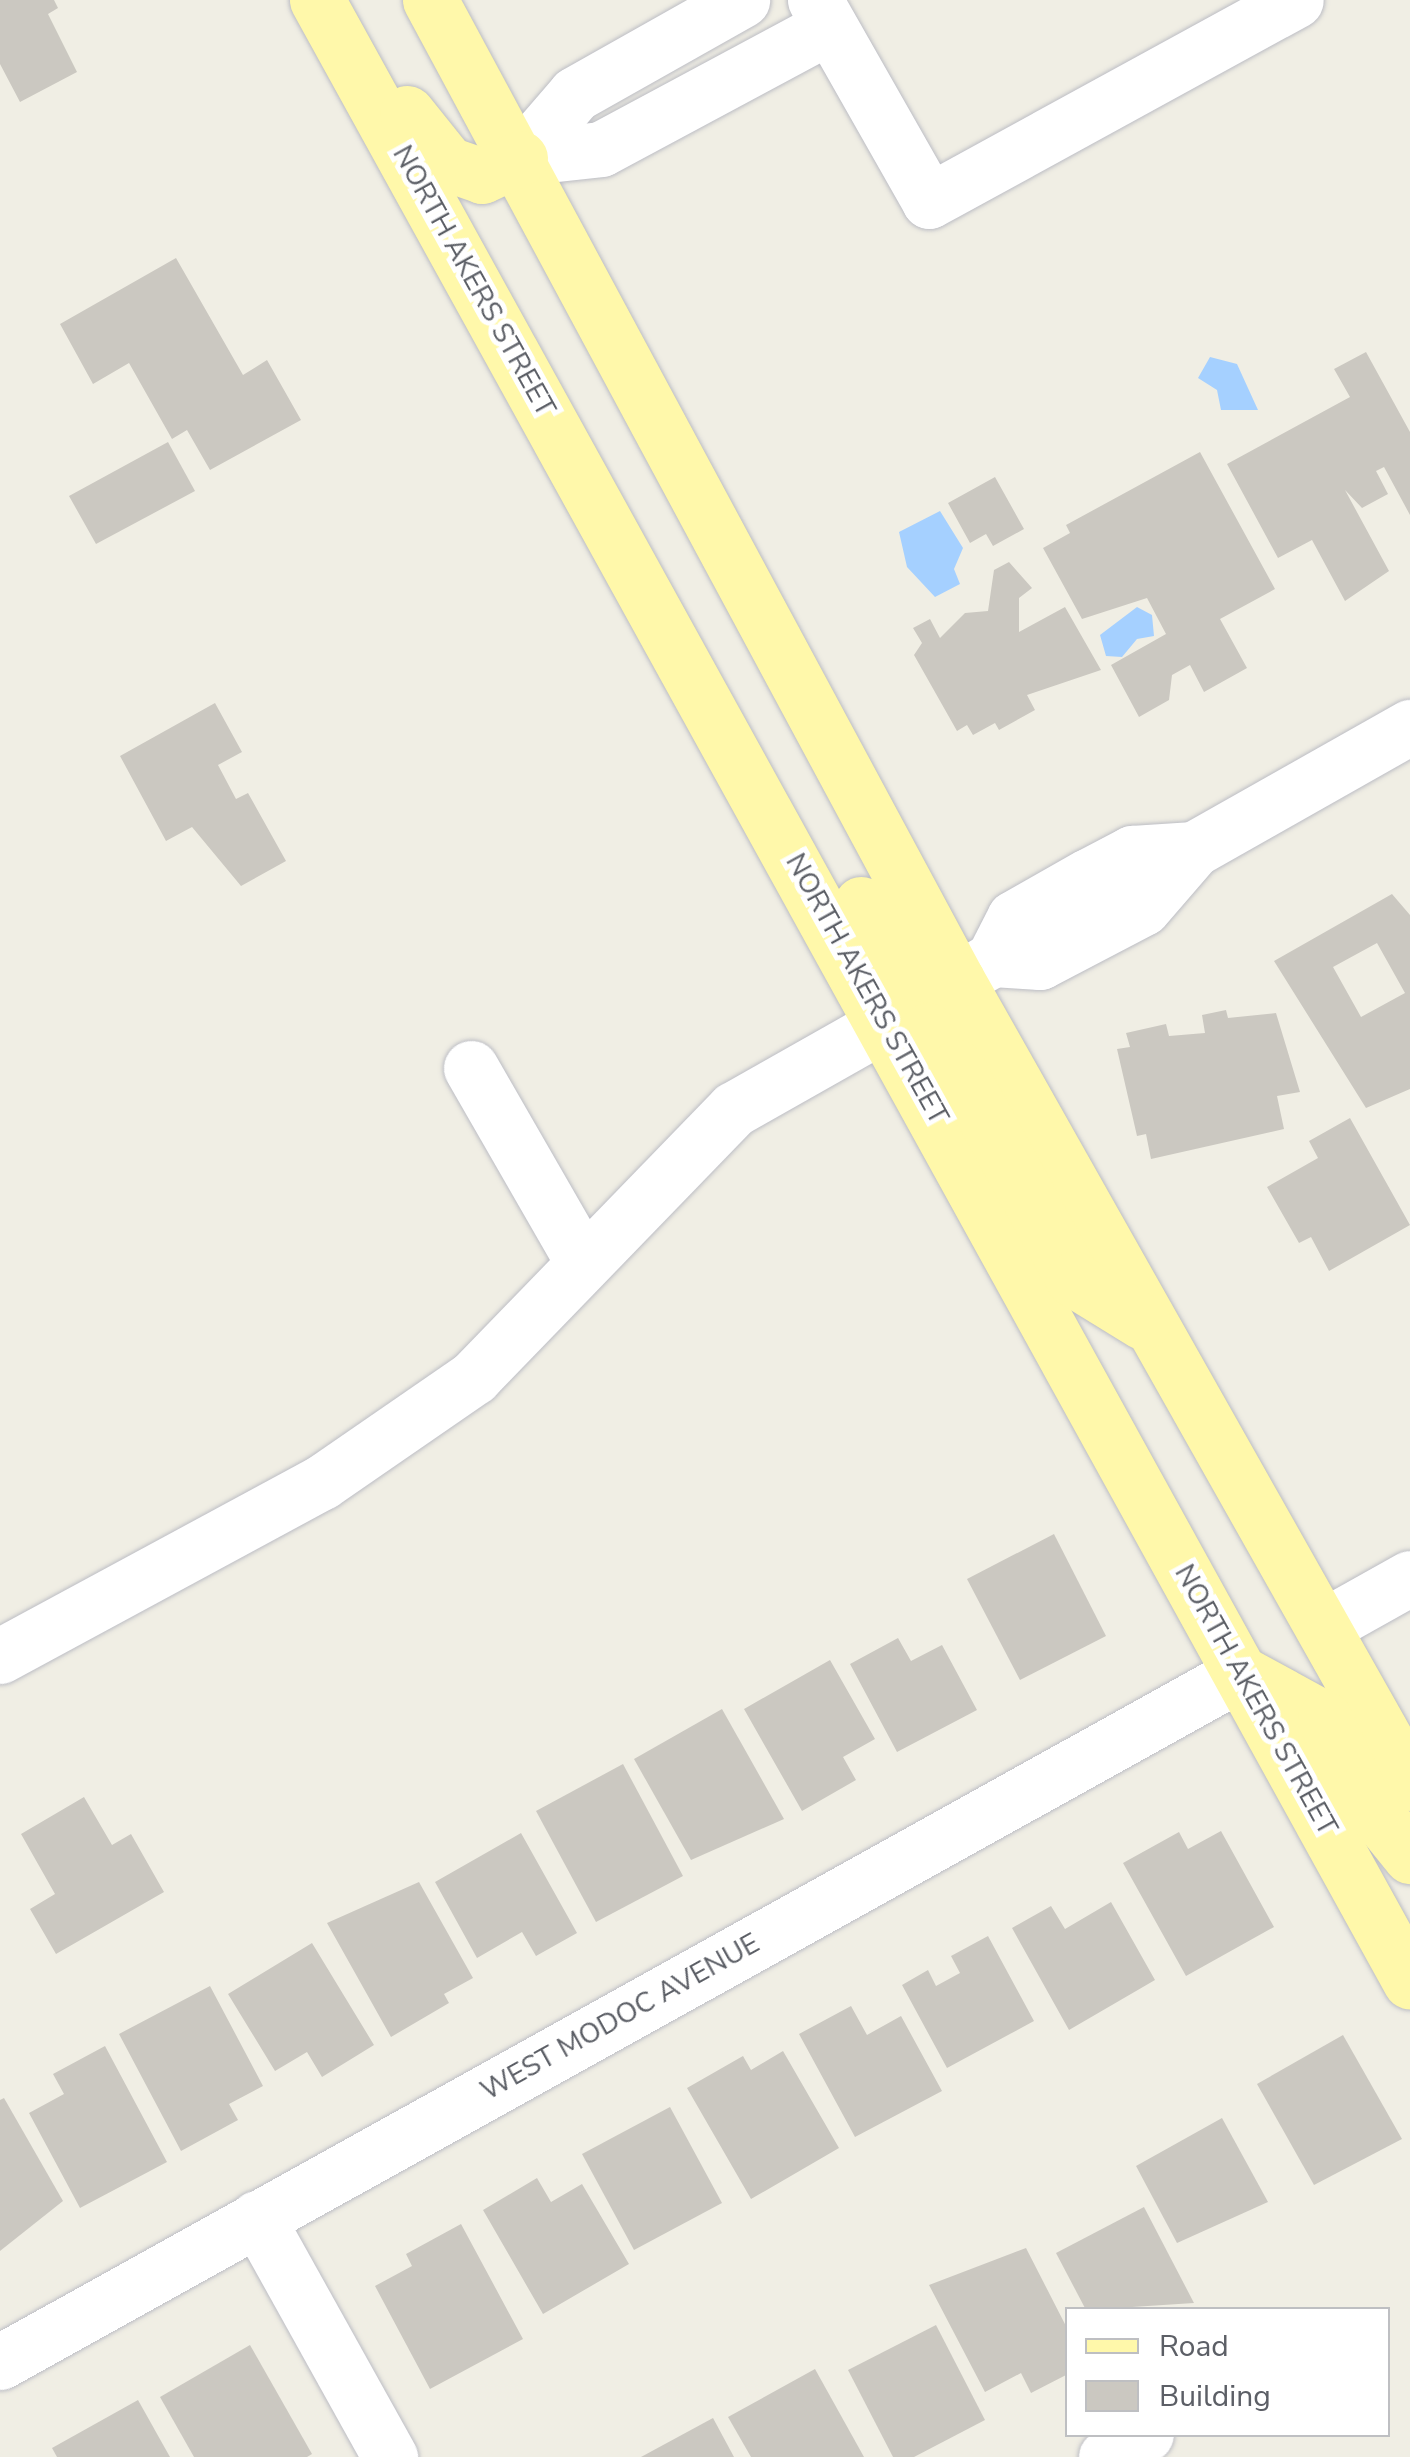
<!DOCTYPE html>
<style>
body{margin:0}
#map{position:relative;width:1410px;height:2457px;overflow:hidden;background:#f0eee4;font-family:"Nunito Sans",sans-serif}
div>[style]{position:absolute}
.water>*{inset:0;background:#a5d0ff}
.building>*{inset:0;background:#cbc8c1}
.roads{filter:drop-shadow(0 0 2px #bcbdc4) drop-shadow(0 0 2px #bcbdc4)}
.minor>*{height:55px;margin:-27.5px;padding:0 27.5px;transform-origin:27.5px;border-radius:27.5px;background:#fff}
.major>*{height:55px;margin:-27.5px;padding:0 27.5px;transform-origin:27.5px;border-radius:27.5px;background:#fff8aa}
span{translate:-50% -50%;white-space:nowrap;text-align:center;line-height:1.15;-webkit-text-stroke:10px #fff;paint-order:stroke}
.street-label{font-size:28px;color:#5c5f66}
.legend{position:absolute;left:1065px;top:2307px;width:325px;height:130px;box-sizing:border-box;background:#fff;border:2px solid #bebfc2;margin:0;padding:12px 18px;list-style:none;font-size:30px;color:#5c5f66}
.legend li{display:flex;align-items:center;gap:20px;height:50px}
.legend b{width:50px;border:2px solid #bebfc2}
</style>
<div id="map">
<div class="water">
<i style="clip-path:polygon(1210px 357px,1237px 364px,1258px 410px,1221px 410px,1217px 390px,1198px 378px)"></i>
<i style="clip-path:polygon(940px 511px,963px 548px,954px 569px,960px 584px,935px 597px,907px 567px,899px 532px)"></i>
<i style="clip-path:polygon(1137px 607px,1152px 615px,1154px 636px,1137px 639px,1122px 657px,1106px 656px,1100px 635px)"></i>
</div>
<div class="building">
<i style="clip-path:polygon(0 0,54px 0,58px 8px,48px 14px,77px 72px,20px 102px,0 64px)"></i>
<i style="clip-path:polygon(176px 258px,243px 375px,267px 360px,301px 420px,210px 470px,187px 430px,172px 439px,129px 363px,93px 384px,60px 324px)"></i>
<i style="clip-path:polygon(1366px 352px,1410px 432px,1410px 515px,1384px 467px,1376px 471px,1388px 494px,1362px 508px,1345px 490px,1389px 571px,1345px 601px,1312px 540px,1278px 558px,1227px 464px,1350px 397px,1334px 369px)"></i>
<i style="clip-path:polygon(168px 442px,195px 491px,96px 544px,69px 496px)"></i>
<i style="clip-path:polygon(1200px 452px,1275px 589px,1220px 619px,1247px 668px,1204px 692px,1190px 665px,1172px 675px,1169px 700px,1139px 717px,1111px 665px,1166px 634px,1147px 598px,1082px 619px,1043px 548px,1070px 533px,1066px 525px)"></i>
<i style="clip-path:polygon(995px 477px,1024px 529px,993px 546px,986px 534px,970px 543px,948px 503px)"></i>
<i style="clip-path:polygon(1009px 562px,1032px 588px,1019px 598px,1019px 632px,1065px 607px,1101px 670px,1027px 695px,1035px 710px,999px 730px,995px 723px,973px 735px,967px 725px,957px 731px,914px 655px,922px 643px,913px 628px,930px 619px,940px 638px,965px 613px,988px 611px,994px 570px)"></i>
<i style="clip-path:polygon(215px 703px,242px 752px,218px 765px,236px 799px,248px 793px,286px 861px,241px 886px,192px 827px,166px 841px,120px 756px)"></i>
<i style="clip-path:polygon(evenodd,1392px 894px,1410px 915px,1410px 1089px,1366px 1108px,1274px 961px,1392px 894px,1377px 943px,1405px 993px,1361px 1017px,1333px 967px,1377px 943px)"></i>
<i style="clip-path:polygon(1226px 1010px,1228px 1018px,1276px 1013px,1300px 1092px,1277px 1096px,1284px 1129px,1151px 1159px,1146px 1134px,1137px 1136px,1117px 1049px,1130px 1047px,1126px 1033px,1166px 1024px,1169px 1036px,1205px 1033px,1202px 1015px)"></i>
<i style="clip-path:polygon(1350px 1118px,1410px 1225px,1329px 1271px,1311px 1237px,1299px 1243px,1267px 1187px,1318px 1158px,1309px 1141px)"></i>
<i style="clip-path:polygon(1054px 1534px,1106px 1636px,1020px 1680px,967px 1579px)"></i>
<i style="clip-path:polygon(898px 1638px,911px 1661px,942px 1645px,977px 1710px,897px 1752px,850px 1664px)"></i>
<i style="clip-path:polygon(830px 1660px,875px 1739px,843px 1757px,856px 1780px,802px 1811px,744px 1709px)"></i>
<i style="clip-path:polygon(722px 1709px,784px 1819px,691px 1860px,634px 1759px)"></i>
<i style="clip-path:polygon(623px 1764px,683px 1876px,596px 1922px,536px 1811px)"></i>
<i style="clip-path:polygon(84px 1797px,112px 1845px,131px 1834px,164px 1892px,56px 1954px,30px 1909px,55px 1894px,21px 1834px)"></i>
<i style="clip-path:polygon(1221px 1831px,1274px 1927px,1186px 1976px,1123px 1863px,1179px 1832px,1188px 1849px)"></i>
<i style="clip-path:polygon(521px 1833px,577px 1933px,536px 1956px,522px 1932px,477px 1958px,435px 1882px)"></i>
<i style="clip-path:polygon(419px 1882px,473px 1978px,444px 1994px,449px 2003px,391px 2037px,327px 1923px)"></i>
<i style="clip-path:polygon(1111px 1902px,1155px 1980px,1069px 2030px,1012px 1928px,1051px 1906px,1065px 1929px)"></i>
<i style="clip-path:polygon(988px 1936px,1034px 2021px,947px 2068px,902px 1985px,928px 1970px,936px 1986px,960px 1973px,951px 1956px)"></i>
<i style="clip-path:polygon(312px 1943px,374px 2045px,322px 2077px,307px 2052px,275px 2071px,228px 1994px)"></i>
<i style="clip-path:polygon(210px 1986px,263px 2086px,229px 2104px,238px 2120px,181px 2151px,119px 2034px)"></i>
<i style="clip-path:polygon(851px 2006px,867px 2035px,901px 2016px,942px 2091px,855px 2137px,799px 2034px)"></i>
<i style="clip-path:polygon(1343px 2035px,1402px 2139px,1314px 2185px,1257px 2084px)"></i>
<i style="clip-path:polygon(105px 2046px,167px 2162px,80px 2208px,29px 2113px,64px 2094px,53px 2074px)"></i>
<i style="clip-path:polygon(783px 2051px,839px 2148px,751px 2199px,687px 2088px,743px 2056px,751px 2070px)"></i>
<i style="clip-path:polygon(4px 2098px,63px 2201px,0 2251px,0 2100px)"></i>
<i style="clip-path:polygon(670px 2107px,722px 2203px,634px 2250px,582px 2154px)"></i>
<i style="clip-path:polygon(1222px 2118px,1268px 2202px,1177px 2243px,1136px 2166px)"></i>
<i style="clip-path:polygon(537px 2178px,551px 2202px,582px 2184px,629px 2264px,543px 2314px,483px 2210px)"></i>
<i style="clip-path:polygon(1144px 2207px,1194px 2303px,1086px 2310px,1056px 2253px)"></i>
<i style="clip-path:polygon(461px 2224px,523px 2339px,430px 2389px,375px 2286px,412px 2266px,406px 2254px)"></i>
<i style="clip-path:polygon(1026px 2248px,1068px 2330px,1068px 2374px,1031px 2393px,1021px 2373px,985px 2392px,929px 2285px)"></i>
<i style="clip-path:polygon(936px 2325px,985px 2420px,914px 2457px,893px 2457px,848px 2370px)"></i>
<i style="clip-path:polygon(250px 2345px,312px 2454px,307px 2457px,194px 2457px,160px 2397px)"></i>
<i style="clip-path:polygon(815px 2369px,864px 2457px,751px 2457px,728px 2417px)"></i>
<i style="clip-path:polygon(138px 2400px,170px 2457px,57px 2457px,52px 2448px)"></i>
<i style="clip-path:polygon(713px 2418px,734px 2457px,641px 2457px)"></i>
</div>
<div class="roads">
<div class="minor">
<i style="left:815px;top:0;width:231px;rotate:60.4deg"></i>
<i style="left:929px;top:201px;width:418px;rotate:-28.7deg"></i>
<i style="left:520px;top:158px;width:81px;rotate:-6.3deg"></i>
<i style="left:601px;top:149px;width:259px;rotate:-28.2deg"></i>
<i style="left:520px;top:158px;width:84px;rotate:-49.3deg"></i>
<i style="left:575px;top:94px;width:192px;rotate:-29.4deg"></i>
<i style="left:993px;top:959px;width:46px;rotate:-62.9deg"></i>
<i style="left:1014px;top:918px;width:85px;rotate:-29.6deg"></i>
<i style="left:1088px;top:876px;width:50px;rotate:-27.6deg"></i>
<i style="left:1132px;top:853px;width:62px;rotate:-3.7deg"></i>
<i style="left:957px;top:980px;width:42px;rotate:-30.3deg"></i>
<i style="left:993px;top:959px;width:47px;rotate:3.7deg"></i>
<i style="left:1040px;top:962px;width:116px;rotate:-27.7deg"></i>
<i style="left:1143px;top:908px;width:78px;rotate:-49.2deg"></i>
<i style="left:1194px;top:849px;width:248px;rotate:-29.5deg"></i>
<i style="left:471px;top:1068px;width:223px;rotate:60.1deg"></i>
<i style="left:1324px;top:1626px;width:98px;rotate:-29.2deg"></i>
<i style="left:0;top:1656px;width:366px;rotate:-28.4deg"></i>
<i style="left:322px;top:1482px;width:185px;rotate:-34.6deg"></i>
<i style="left:474px;top:1377px;width:373px;rotate:-45.9deg"></i>
<i style="left:734px;top:1109px;width:175px;rotate:-29.5deg"></i>
<i style="left:257px;top:2218px;width:274px;rotate:60.9deg"></i>
<i style="left:0;top:2362px;width:1419px;rotate:-29.04deg"></i>
<i style="left:1106px;top:2457px;width:46px;rotate:-29.9deg"></i>
</div>
<div class="major">
<i style="left:317px;top:0;width:2263px;rotate:61.12deg"></i>
<i style="left:430px;top:0;width:1113px;rotate:61.73deg"></i>
<i style="left:957px;top:980px;width:922px;rotate:60.57deg"></i>
<i style="left:407px;top:113px;width:65px;rotate:51.2deg"></i>
<i style="left:448px;top:164px;width:36px;rotate:19deg"></i>
<i style="left:482px;top:176px;width:42px;rotate:-25.3deg"></i>
<i style="left:861px;top:904px;width:94px;rotate:55.8deg"></i>
<i style="left:914px;top:982px;width:43px;rotate:-2.7deg"></i>
<i style="left:886px;top:1023px;width:42px;rotate:9.7deg"></i>
<i style="left:927px;top:1030px;width:48px;rotate:51deg"></i>
<i style="left:957px;top:1067px;width:242px;rotate:61.3deg"></i>
<i style="left:1073px;top:1279px;width:82px;rotate:31.6deg"></i>
<i style="left:1241px;top:1673px;width:96px;rotate:28.7deg"></i>
<i style="left:1325px;top:1719px;width:83px;rotate:65deg"></i>
<i style="left:1360px;top:1794px;width:80px;rotate:51.1deg"></i>
</div>
</div>
<div class="street-label">
<span style="left:474px;top:281px;rotate:61deg">NORTH AKERS STREET</span>
<span style="left:867px;top:989px;rotate:61deg">NORTH AKERS STREET</span>
<span style="left:1256px;top:1700px;rotate:61deg">NORTH AKERS STREET</span>
<span style="left:620px;top:2017px;rotate:-29deg">WEST MODOC AVENUE</span>
</div>
<ul class="legend">
<li><b style="height:12px;background:#fff8aa"></b>Road</li>
<li><b style="height:28px;background:#cbc8c1"></b>Building</li>
</ul>
</div>
